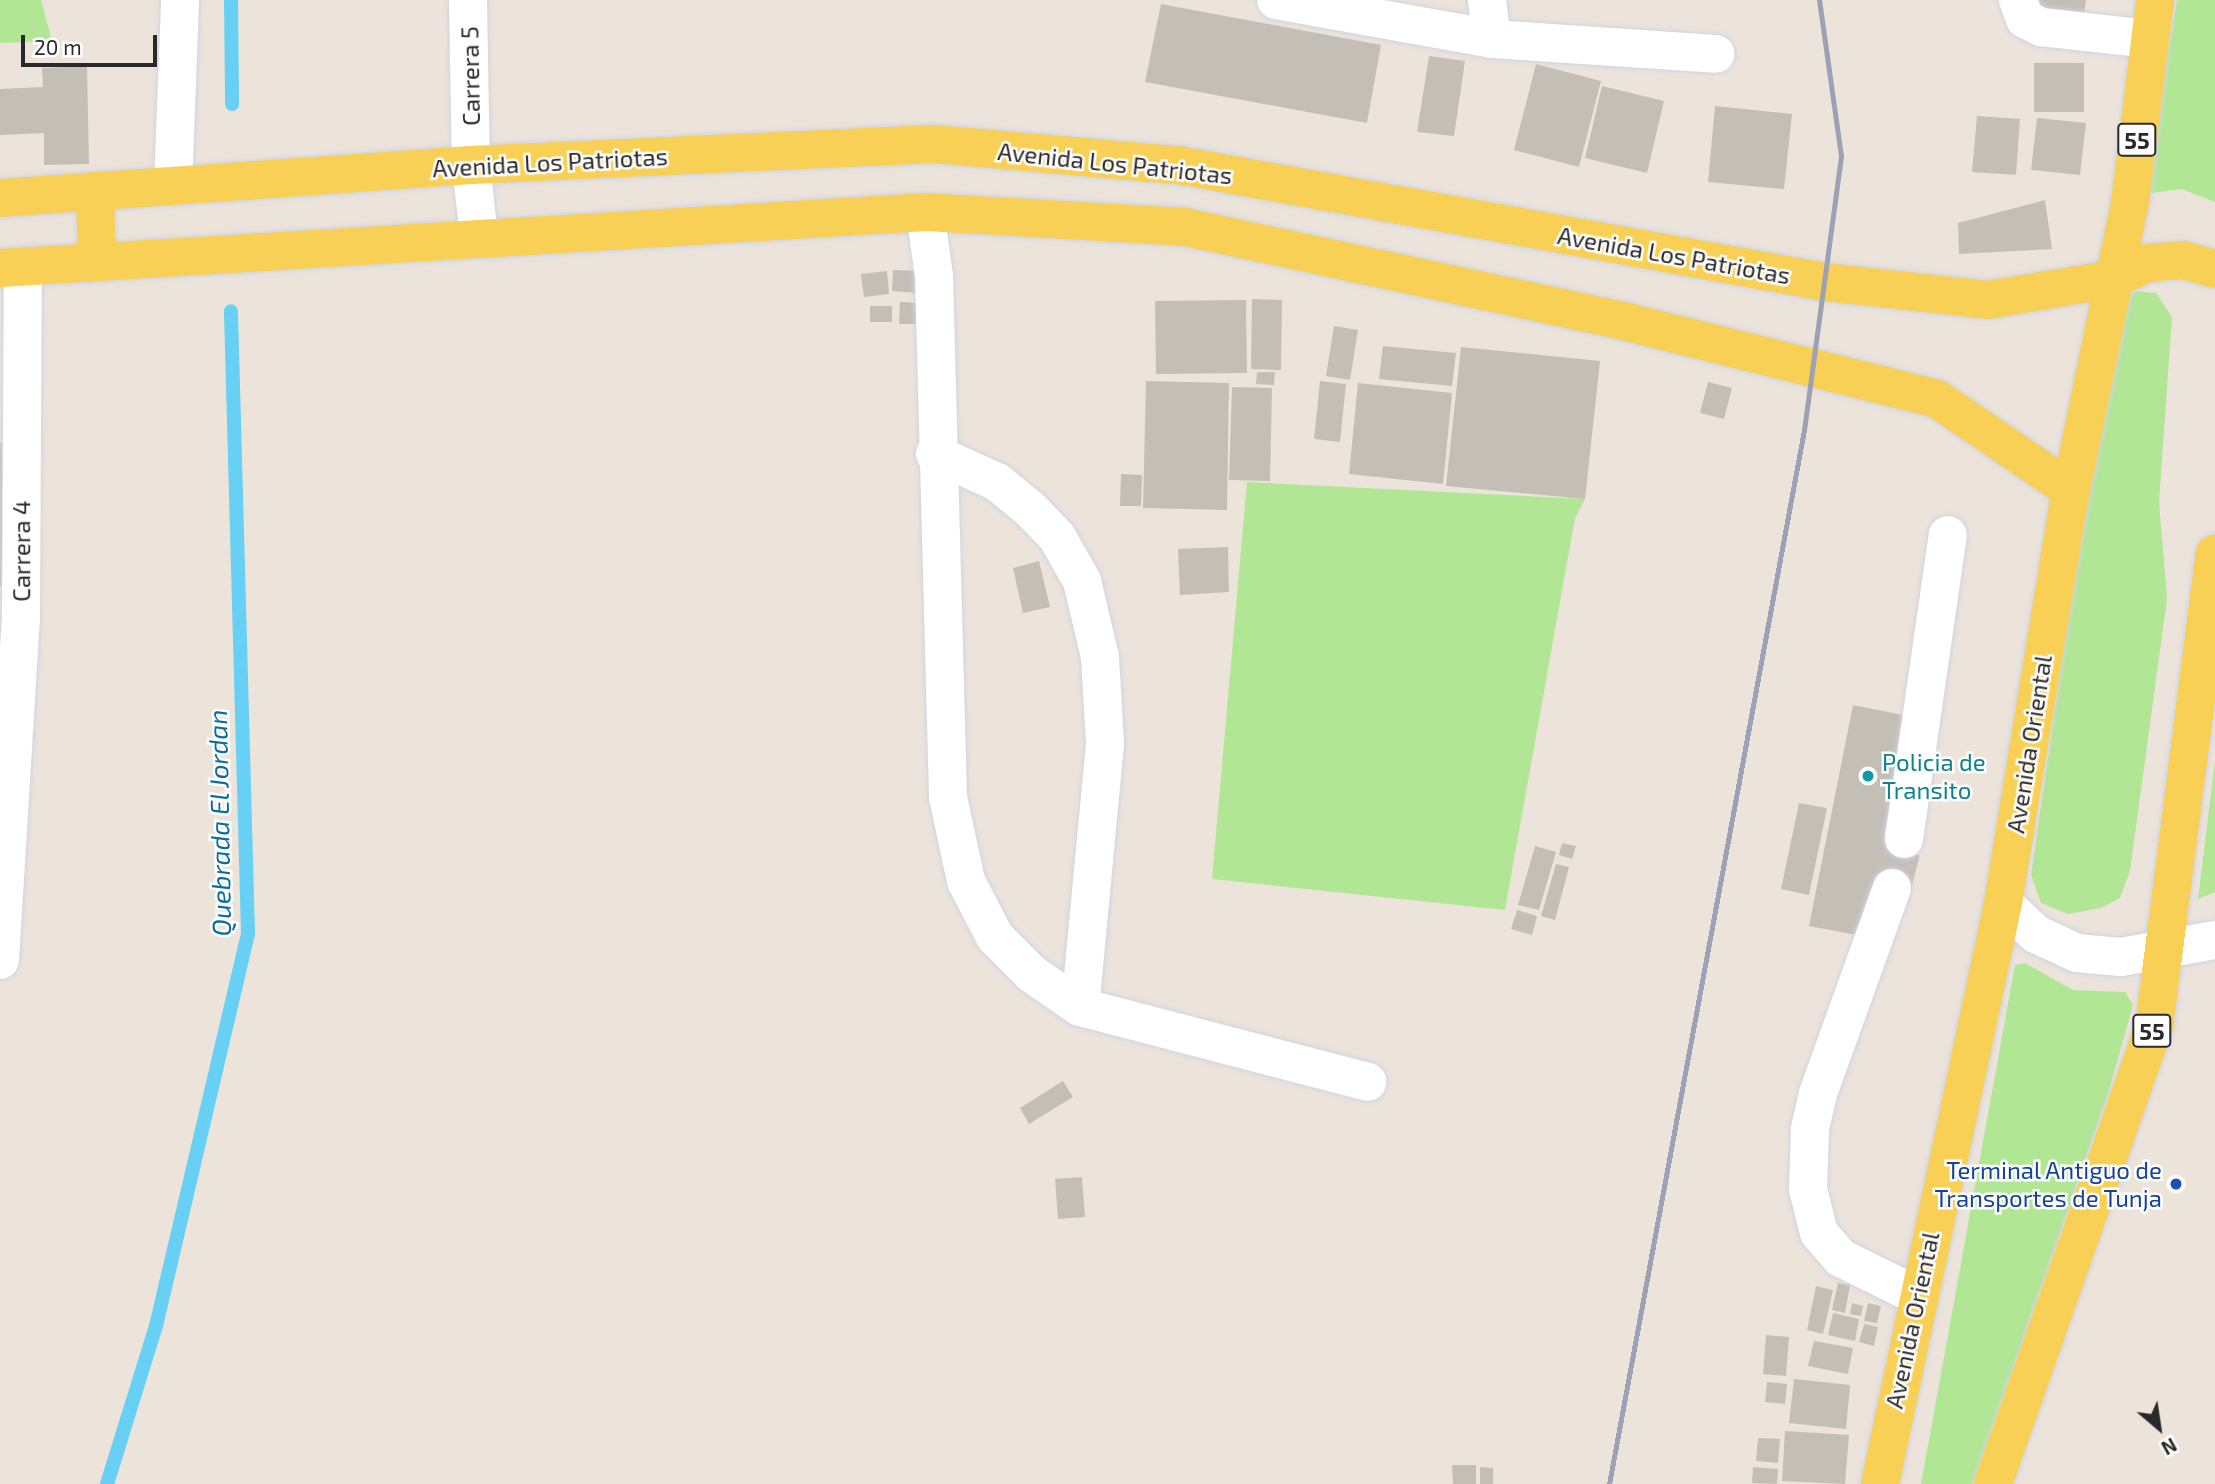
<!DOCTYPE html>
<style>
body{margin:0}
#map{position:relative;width:2215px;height:1484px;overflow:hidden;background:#ece4da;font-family:"Exo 2",sans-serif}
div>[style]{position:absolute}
.green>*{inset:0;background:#b1e694}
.stream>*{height:14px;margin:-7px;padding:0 7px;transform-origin:7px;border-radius:7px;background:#68d0f4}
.building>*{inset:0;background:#c4bfb6}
.minor-tunnel>*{height:38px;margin-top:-19px;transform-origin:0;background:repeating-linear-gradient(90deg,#c5bfb7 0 38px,transparent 0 57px)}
.roads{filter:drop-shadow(0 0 2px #d0d4e3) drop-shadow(0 0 2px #d0d4e3)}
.minor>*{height:38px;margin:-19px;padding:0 19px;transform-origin:19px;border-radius:19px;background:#fff}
.major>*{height:38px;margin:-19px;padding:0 19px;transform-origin:19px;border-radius:19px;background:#f7d055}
.rail>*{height:5px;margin:-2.5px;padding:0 2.5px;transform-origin:2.5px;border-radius:2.5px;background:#9da1b5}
.dots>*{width:19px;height:19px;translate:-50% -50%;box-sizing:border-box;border:4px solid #fff;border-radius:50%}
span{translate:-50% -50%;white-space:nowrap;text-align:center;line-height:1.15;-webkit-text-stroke:5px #fff;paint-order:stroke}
.shield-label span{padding:2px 5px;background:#fff;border:2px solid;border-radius:5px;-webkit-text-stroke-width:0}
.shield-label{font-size:23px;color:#292929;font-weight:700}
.street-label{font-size:24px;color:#292929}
.culture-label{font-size:24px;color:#0d838f}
.left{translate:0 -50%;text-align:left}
.transit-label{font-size:24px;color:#164399}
.right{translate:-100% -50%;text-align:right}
.water-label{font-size:26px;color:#076da0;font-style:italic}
.north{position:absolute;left:2124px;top:1393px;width:70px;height:70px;-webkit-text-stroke:5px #fff;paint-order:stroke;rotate:151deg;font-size:19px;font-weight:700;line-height:28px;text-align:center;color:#292929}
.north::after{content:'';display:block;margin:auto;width:24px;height:32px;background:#292929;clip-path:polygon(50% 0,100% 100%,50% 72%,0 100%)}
.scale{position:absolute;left:21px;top:35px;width:136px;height:32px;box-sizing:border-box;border:4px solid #292929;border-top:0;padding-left:9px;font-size:21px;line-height:24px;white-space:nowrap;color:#292929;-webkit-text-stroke:5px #fff;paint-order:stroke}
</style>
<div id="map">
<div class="green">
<i style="clip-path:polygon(0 0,41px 0,52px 41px,0 43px)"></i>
<i style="clip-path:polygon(2177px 0,2215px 0,2215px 202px,2181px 189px,2152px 193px,2145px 186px)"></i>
<i style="clip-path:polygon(2135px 291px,2156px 293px,2172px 317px,2159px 502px,2167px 599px,2130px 871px,2120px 898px,2101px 908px,2068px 914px,2041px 903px,2031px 875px,2075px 570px,2124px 302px)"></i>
<i style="clip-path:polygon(1247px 482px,1585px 499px,1575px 518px,1505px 910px,1212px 879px)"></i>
<i style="clip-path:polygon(2215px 760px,2215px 892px,2198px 899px)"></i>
<i style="clip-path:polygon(2025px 963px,2073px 990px,2125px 992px,2133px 1005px,2109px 1091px,1973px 1484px,1921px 1484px,2015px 965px)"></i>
</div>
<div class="stream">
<i style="left:231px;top:0;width:104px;rotate:89.4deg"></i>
<i style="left:107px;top:1484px;width:165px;rotate:-72.8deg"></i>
<i style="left:156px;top:1326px;width:404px;rotate:-76.8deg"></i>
<i style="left:248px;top:933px;width:622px;rotate:-91.57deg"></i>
</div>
<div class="building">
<i style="clip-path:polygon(2032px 0,2086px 0,2084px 15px,2031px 6px)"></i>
<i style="clip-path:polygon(1161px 4px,1381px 45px,1367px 123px,1145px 82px)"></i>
<i style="clip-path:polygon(1429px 56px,1465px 61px,1454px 136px,1417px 132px)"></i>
<i style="clip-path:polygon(2034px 63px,2084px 63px,2084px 112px,2034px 112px)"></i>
<i style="clip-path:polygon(1536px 64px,1601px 81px,1579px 167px,1514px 150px)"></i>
<i style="clip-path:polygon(87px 66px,89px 164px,44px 165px,44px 133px,0 135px,0 89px,43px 87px,42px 68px)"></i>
<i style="clip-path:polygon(1602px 86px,1664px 101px,1647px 173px,1585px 158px)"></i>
<i style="clip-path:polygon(1715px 106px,1792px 114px,1784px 189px,1708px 182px)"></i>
<i style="clip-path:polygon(1977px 116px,2020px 119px,2016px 175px,1972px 172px)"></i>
<i style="clip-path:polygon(2037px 118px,2086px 123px,2080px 175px,2031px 170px)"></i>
<i style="clip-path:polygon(2045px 200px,2052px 249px,1959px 254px,1958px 223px)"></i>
<i style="clip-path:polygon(893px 270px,919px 271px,917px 293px,892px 291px)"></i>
<i style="clip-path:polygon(887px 271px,889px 294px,864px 297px,861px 274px)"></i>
<i style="clip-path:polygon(1252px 299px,1282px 300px,1281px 370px,1251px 369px)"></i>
<i style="clip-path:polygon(1246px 300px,1247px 373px,1156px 374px,1155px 301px)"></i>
<i style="clip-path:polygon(900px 302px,921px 303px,920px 324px,899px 324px)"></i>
<i style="clip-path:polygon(870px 306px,892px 306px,892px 322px,870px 322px)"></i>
<i style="clip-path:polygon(1334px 326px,1358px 330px,1350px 380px,1326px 376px)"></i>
<i style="clip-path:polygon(1383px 346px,1456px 353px,1452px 386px,1379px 379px)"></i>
<i style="clip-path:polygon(1461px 347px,1600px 361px,1585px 499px,1446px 486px)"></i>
<i style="clip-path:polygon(1257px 372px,1275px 372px,1274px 385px,1256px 384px)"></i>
<i style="clip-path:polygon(1146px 381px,1229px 383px,1227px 510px,1143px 508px)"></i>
<i style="clip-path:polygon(1320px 381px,1346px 384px,1340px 442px,1314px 439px)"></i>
<i style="clip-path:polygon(1708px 382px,1732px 388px,1724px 419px,1700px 413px)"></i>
<i style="clip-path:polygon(1358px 383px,1452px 393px,1443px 484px,1349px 474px)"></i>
<i style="clip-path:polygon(1232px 387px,1272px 388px,1270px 481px,1229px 480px)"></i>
<i style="clip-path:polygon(0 443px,7px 443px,7px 586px,0 586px)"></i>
<i style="clip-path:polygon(1121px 474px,1142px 475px,1141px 506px,1120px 506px)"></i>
<i style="clip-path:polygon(1228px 547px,1229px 592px,1180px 595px,1178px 549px)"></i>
<i style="clip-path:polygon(1039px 561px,1050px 607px,1023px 613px,1013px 568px)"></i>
<i style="clip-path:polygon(1853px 705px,1908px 716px,1884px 835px,1918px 842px,1908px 891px,1867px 937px,1809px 926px)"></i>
<i style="clip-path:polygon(1799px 803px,1827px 808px,1809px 895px,1781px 889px)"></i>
<i style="clip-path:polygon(1562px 843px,1576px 846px,1572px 859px,1559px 855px)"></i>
<i style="clip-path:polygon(1535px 846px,1556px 852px,1539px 910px,1518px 905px)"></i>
<i style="clip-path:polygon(1556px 864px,1569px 867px,1555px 920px,1541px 916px)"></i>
<i style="clip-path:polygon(1517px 910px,1537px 916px,1532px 935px,1511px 929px)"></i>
<i style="clip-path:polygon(1063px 1081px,1073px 1097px,1029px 1124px,1020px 1108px)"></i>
<i style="clip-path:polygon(1082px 1177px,1085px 1217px,1058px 1219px,1055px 1179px)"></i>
<i style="clip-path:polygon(1838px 1283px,1850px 1285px,1845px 1313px,1832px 1310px)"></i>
<i style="clip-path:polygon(1816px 1286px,1833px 1290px,1823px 1334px,1807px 1330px)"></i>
<i style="clip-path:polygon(1852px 1303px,1863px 1306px,1861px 1316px,1850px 1314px)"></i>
<i style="clip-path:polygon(1868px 1303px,1881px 1306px,1877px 1323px,1864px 1321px)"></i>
<i style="clip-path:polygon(1833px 1313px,1859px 1319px,1855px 1341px,1828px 1335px)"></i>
<i style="clip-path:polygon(1864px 1324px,1878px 1327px,1874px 1346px,1859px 1342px)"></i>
<i style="clip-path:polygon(1766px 1335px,1789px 1337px,1786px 1376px,1763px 1374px)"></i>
<i style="clip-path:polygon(1814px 1341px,1853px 1348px,1848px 1374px,1808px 1366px)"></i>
<i style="clip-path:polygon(1794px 1379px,1850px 1385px,1846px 1429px,1789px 1423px)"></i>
<i style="clip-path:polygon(1767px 1382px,1787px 1384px,1785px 1404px,1765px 1402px)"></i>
<i style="clip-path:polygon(1785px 1431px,1849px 1435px,1845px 1484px,1782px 1481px)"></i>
<i style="clip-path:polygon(1758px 1438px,1780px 1439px,1778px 1463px,1756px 1461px)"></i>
<i style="clip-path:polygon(1452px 1465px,1476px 1465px,1476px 1484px,1453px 1484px)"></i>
<i style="clip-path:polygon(1480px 1467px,1493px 1468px,1493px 1484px,1480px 1484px)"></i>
<i style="clip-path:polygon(1753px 1467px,1778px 1469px,1777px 1484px,1752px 1483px)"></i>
</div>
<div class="minor-tunnel">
<i style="left:1892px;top:888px;width:50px;rotate:-76.2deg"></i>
</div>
<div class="roads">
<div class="minor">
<i style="left:468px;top:0;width:165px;rotate:89deg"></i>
<i style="left:471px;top:165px;width:71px;rotate:83.6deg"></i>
<i style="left:1276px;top:0;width:219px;rotate:10.2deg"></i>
<i style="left:1487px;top:0;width:39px;rotate:83deg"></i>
<i style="left:1492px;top:39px;width:224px;rotate:3.8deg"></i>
<i style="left:2018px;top:0;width:20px;rotate:70deg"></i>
<i style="left:2025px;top:19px;width:18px;rotate:27deg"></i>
<i style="left:2041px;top:27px;width:110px;rotate:6.3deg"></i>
<i style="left:173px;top:186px;width:186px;rotate:-87.8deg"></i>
<i style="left:925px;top:212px;width:65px;rotate:82deg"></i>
<i style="left:934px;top:276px;width:521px;rotate:88.46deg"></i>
<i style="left:948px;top:797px;width:86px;rotate:77.9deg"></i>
<i style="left:966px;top:881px;width:63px;rotate:62.6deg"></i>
<i style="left:995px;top:937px;width:52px;rotate:45deg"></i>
<i style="left:1032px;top:974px;width:58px;rotate:34.5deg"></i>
<i style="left:1080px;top:1007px;width:297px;rotate:14.6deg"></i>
<i style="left:935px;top:454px;width:68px;rotate:24.3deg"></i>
<i style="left:997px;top:482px;width:43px;rotate:39.3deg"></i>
<i style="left:1030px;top:509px;width:39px;rotate:46deg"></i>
<i style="left:1057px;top:537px;width:51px;rotate:60.4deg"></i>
<i style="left:1082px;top:581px;width:78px;rotate:76.7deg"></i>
<i style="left:1100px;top:657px;width:87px;rotate:86.7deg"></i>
<i style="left:1105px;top:744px;width:264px;rotate:95.4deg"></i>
<i style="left:1904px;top:839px;width:307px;rotate:-81.8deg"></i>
<i style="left:1892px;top:888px;width:219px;rotate:109.8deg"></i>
<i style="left:1818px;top:1094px;width:37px;rotate:103deg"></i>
<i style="left:1810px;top:1130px;width:59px;rotate:91.9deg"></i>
<i style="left:1808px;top:1189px;width:45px;rotate:76deg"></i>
<i style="left:1819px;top:1233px;width:33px;rotate:49deg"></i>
<i style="left:1841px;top:1258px;width:84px;rotate:26.3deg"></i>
<i style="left:2003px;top:903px;width:45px;rotate:43.2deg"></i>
<i style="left:2036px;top:934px;width:45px;rotate:24.9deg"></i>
<i style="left:2077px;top:953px;width:44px;rotate:5.2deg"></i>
<i style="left:2121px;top:957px;width:96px;rotate:-10.3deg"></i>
<i style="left:0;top:960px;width:343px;rotate:-86.5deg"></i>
<i style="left:21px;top:618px;width:351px;rotate:-89.7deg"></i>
</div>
<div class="major">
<i style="left:95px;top:191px;width:71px;rotate:88.4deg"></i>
<i style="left:0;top:198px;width:472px;rotate:-4deg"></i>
<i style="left:471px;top:165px;width:463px;rotate:-2.6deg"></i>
<i style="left:934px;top:144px;width:250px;rotate:5deg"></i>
<i style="left:1183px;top:166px;width:652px;rotate:10.24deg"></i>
<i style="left:1825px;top:282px;width:163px;rotate:6.3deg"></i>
<i style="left:1987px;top:300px;width:128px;rotate:-9.5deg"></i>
<i style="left:2113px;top:279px;width:38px;rotate:-25deg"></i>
<i style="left:2147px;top:263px;width:36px;rotate:-5deg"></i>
<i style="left:2183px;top:260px;width:33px;rotate:16deg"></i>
<i style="left:0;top:268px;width:927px;rotate:-3.46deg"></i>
<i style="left:925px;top:212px;width:260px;rotate:3.3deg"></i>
<i style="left:1185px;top:227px;width:452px;rotate:12.1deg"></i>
<i style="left:1627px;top:322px;width:319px;rotate:13.9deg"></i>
<i style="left:1937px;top:399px;width:162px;rotate:34.2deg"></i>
<i style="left:1880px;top:1484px;width:594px;rotate:-78.05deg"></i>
<i style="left:2003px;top:903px;width:419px;rotate:-80.7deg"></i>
<i style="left:2071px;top:490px;width:294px;rotate:-78.4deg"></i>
<i style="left:2130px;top:202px;width:204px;rotate:-82.9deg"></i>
<i style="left:1993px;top:1484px;width:485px;rotate:-70.6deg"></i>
<i style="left:2154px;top:1027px;width:477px;rotate:-82.7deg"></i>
</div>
</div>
<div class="rail">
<i style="left:1609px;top:1484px;width:1072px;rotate:-79.52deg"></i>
<i style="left:1804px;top:430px;width:276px;rotate:-82.3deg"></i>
<i style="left:1841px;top:156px;width:158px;rotate:-98deg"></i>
</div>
<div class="dots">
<i style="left:1868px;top:776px;background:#0f9aa8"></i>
<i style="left:2176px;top:1184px;background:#1a4fb4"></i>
</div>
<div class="shield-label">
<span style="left:2137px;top:140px">55</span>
<span style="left:2152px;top:1031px">55</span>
</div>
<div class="street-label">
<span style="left:470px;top:76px;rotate:-91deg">Carrera 5</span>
<span style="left:550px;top:162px;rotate:-3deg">Avenida Los Patriotas</span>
<span style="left:1115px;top:163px;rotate:6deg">Avenida Los Patriotas</span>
<span style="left:1674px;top:255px;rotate:10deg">Avenida Los Patriotas</span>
<span style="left:21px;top:551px;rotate:-90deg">Carrera 4</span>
<span style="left:2029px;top:744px;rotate:-81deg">Avenida Oriental</span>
<span style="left:1912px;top:1320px;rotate:-78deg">Avenida Oriental</span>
</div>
<div class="culture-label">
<span class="left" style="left:1882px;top:776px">Policia de<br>Transito</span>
</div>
<div class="transit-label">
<span class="right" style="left:2162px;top:1184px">Terminal Antiguo de<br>Transportes de Tunja</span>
</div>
<div class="water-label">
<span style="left:219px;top:823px;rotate:-91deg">Quebrada El Jordan</span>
</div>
<div class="north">N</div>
<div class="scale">20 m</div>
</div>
